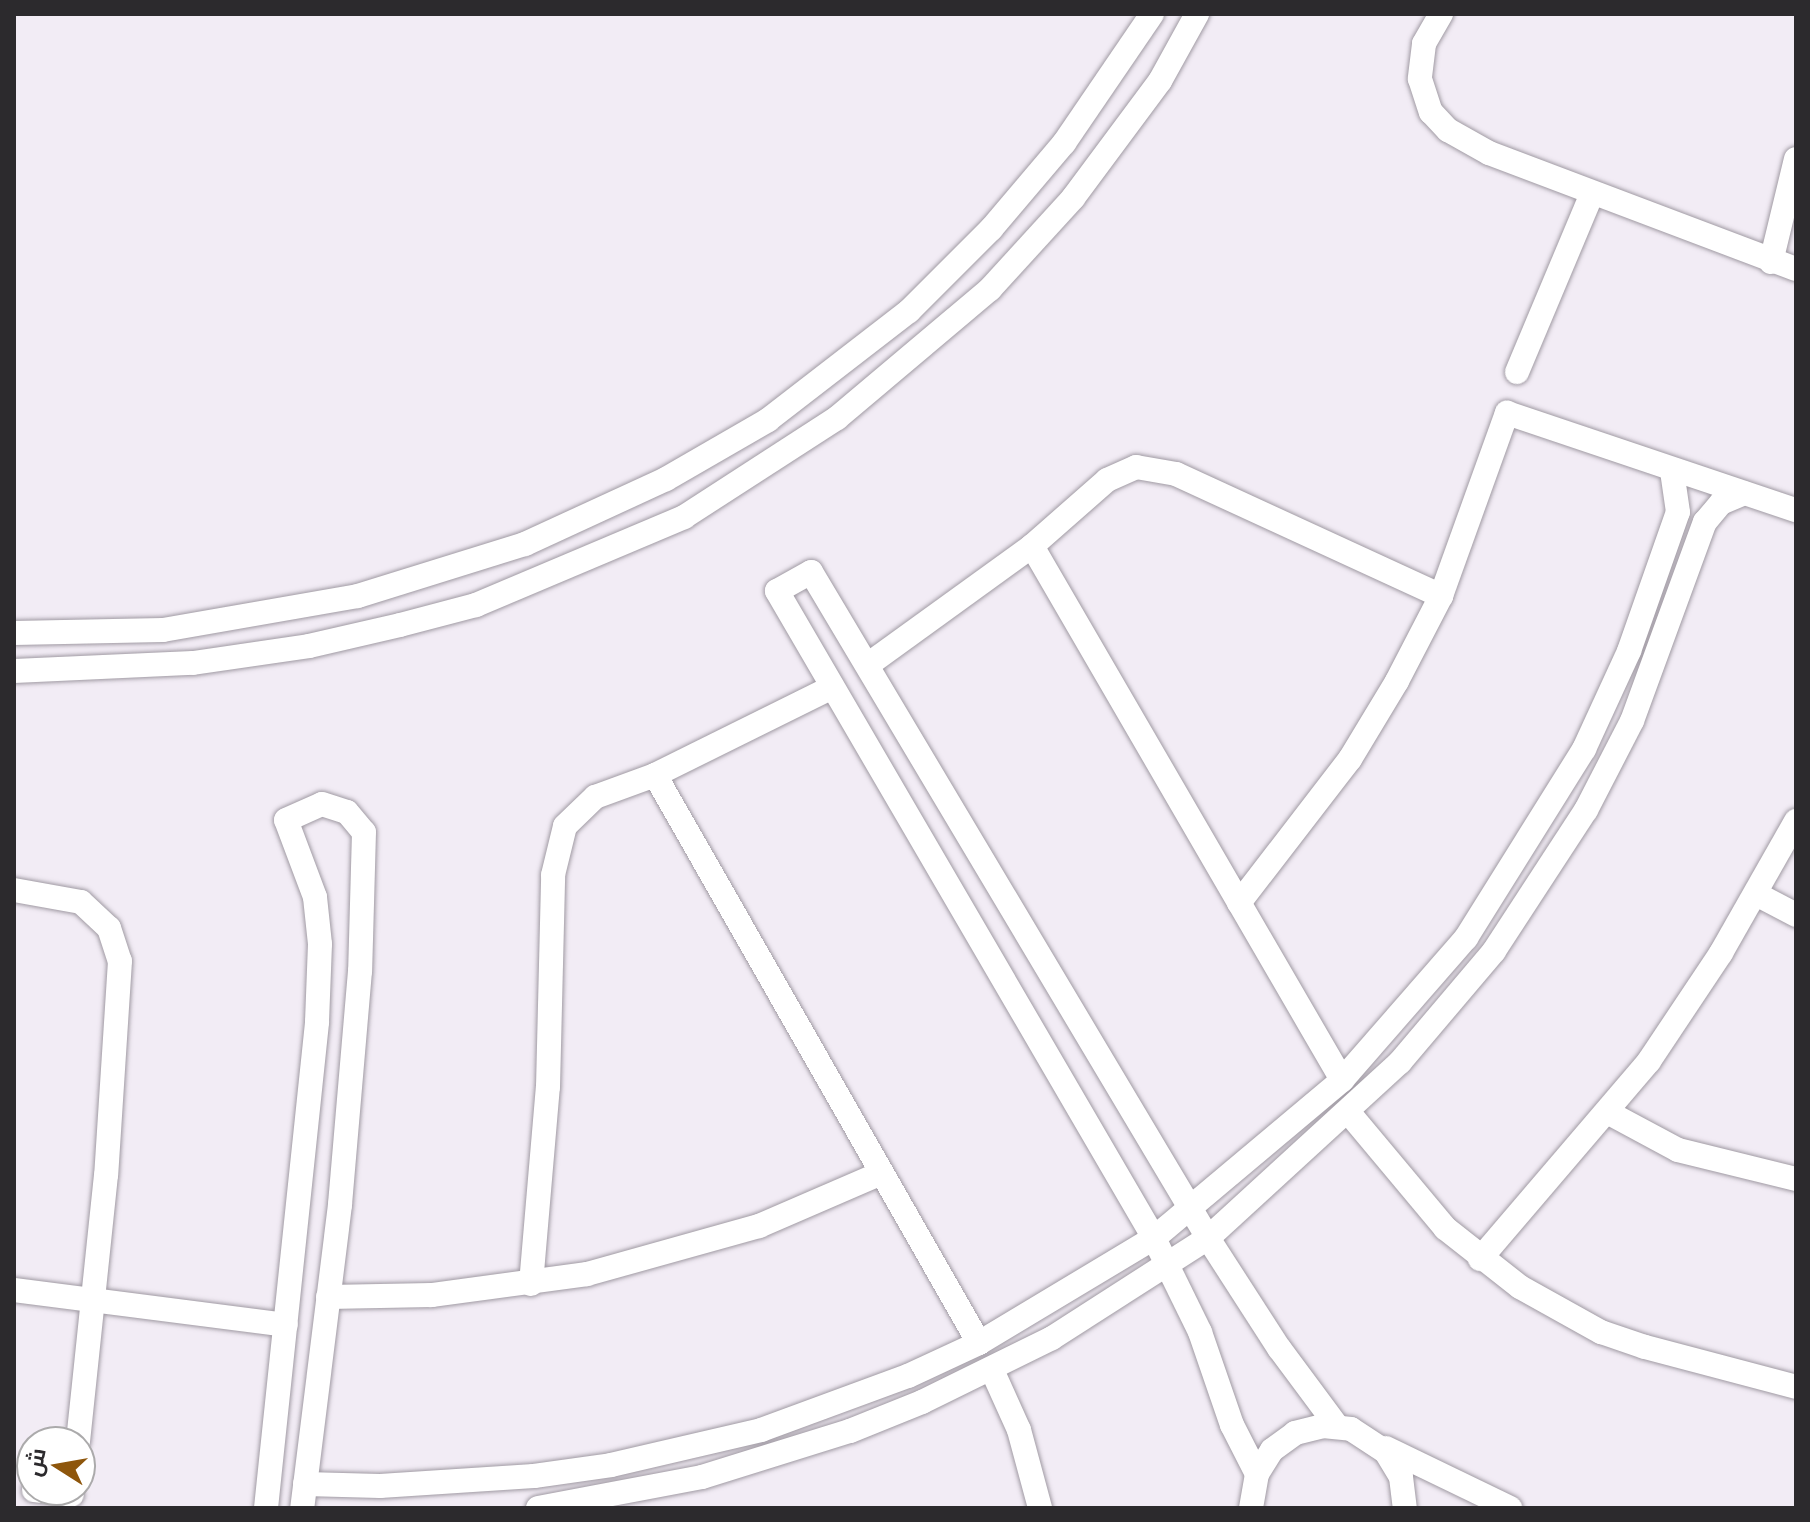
<!DOCTYPE html>
<meta charset="utf-8">
<style>
body{margin:0}
#map{position:relative;width:1810px;height:1522px;overflow:hidden;background:#f2ecf5;font-family:"Noto Sans",Cairo,sans-serif}
div>[style]{position:absolute}
.roads{filter:drop-shadow(0 0 2px #a09aa3) drop-shadow(0 0 2px #a09aa3)}
.minor>*{height:24px;margin:-12px;padding:0 12px;transform-origin:12px;border-radius:12px;background:#fff}
span{translate:-50% -50%;white-space:nowrap;text-align:center;line-height:1.15;-webkit-text-stroke:7px #fff;paint-order:stroke}
.frame{position:absolute;inset:0;border:16px solid #2c2a2d;pointer-events:none}
.north{position:absolute;left:16px;top:1426px;width:80px;height:80px;box-sizing:border-box;background:#fff;border:2px solid #abaaab;border-radius:50%;rotate:281deg;font-size:22px;font-weight:700;line-height:32px;text-align:center;color:#2c2a2d}
.north::after{content:'';display:block;margin:auto;width:28px;height:36px;background:#8e560c;clip-path:polygon(50% 0,100% 100%,50% 72%,0 100%)}
</style>
<div id="map">
<div class="roads">
<div class="minor">
<i style="left:1441px;top:14px;width:34px;rotate:120deg"></i>
<i style="left:1424px;top:44px;width:35px;rotate:97deg"></i>
<i style="left:1420px;top:79px;width:35px;rotate:72deg"></i>
<i style="left:1431px;top:112px;width:25px;rotate:47deg"></i>
<i style="left:1448px;top:130px;width:47px;rotate:29.3deg"></i>
<i style="left:1489px;top:153px;width:328px;rotate:20.7deg"></i>
<i style="left:1771px;top:262px;width:106px;rotate:-76.4deg"></i>
<i style="left:1517px;top:372px;width:193px;rotate:-67.2deg"></i>
<i style="left:1032px;top:546px;width:617px;rotate:59.86deg"></i>
<i style="left:14px;top:633px;width:149px;rotate:-1.2deg"></i>
<i style="left:163px;top:630px;width:198px;rotate:-9.9deg"></i>
<i style="left:358px;top:596px;width:175px;rotate:-17.3deg"></i>
<i style="left:525px;top:544px;width:155px;rotate:-24.7deg"></i>
<i style="left:666px;top:479px;width:118px;rotate:-30deg"></i>
<i style="left:768px;top:420px;width:178px;rotate:-37.7deg"></i>
<i style="left:909px;top:311px;width:116px;rotate:-45deg"></i>
<i style="left:991px;top:229px;width:113px;rotate:-49.7deg"></i>
<i style="left:1064px;top:143px;width:156px;rotate:-55.7deg"></i>
<i style="left:869px;top:664px;width:201px;rotate:-35.9deg"></i>
<i style="left:1032px;top:546px;width:100px;rotate:-41.3deg"></i>
<i style="left:1107px;top:480px;width:32px;rotate:-24deg"></i>
<i style="left:1136px;top:467px;width:41px;rotate:9.9deg"></i>
<i style="left:1176px;top:474px;width:292px;rotate:24.7deg"></i>
<i style="left:14px;top:671px;width:179px;rotate:-2.6deg"></i>
<i style="left:193px;top:663px;width:117px;rotate:-8.3deg"></i>
<i style="left:309px;top:646px;width:93px;rotate:-13deg"></i>
<i style="left:400px;top:625px;width:79px;rotate:-14.7deg"></i>
<i style="left:476px;top:605px;width:226px;rotate:-22.9deg"></i>
<i style="left:684px;top:517px;width:182px;rotate:-32.9deg"></i>
<i style="left:837px;top:418px;width:200px;rotate:-40.1deg"></i>
<i style="left:990px;top:289px;width:123px;rotate:-47.6deg"></i>
<i style="left:1073px;top:198px;width:146px;rotate:-53.4deg"></i>
<i style="left:1160px;top:81px;width:77px;rotate:-61.1deg"></i>
<i style="left:655px;top:775px;width:654px;rotate:60.3deg"></i>
<i style="left:14px;top:890px;width:68px;rotate:10.2deg"></i>
<i style="left:81px;top:902px;width:38px;rotate:43deg"></i>
<i style="left:109px;top:928px;width:35px;rotate:72deg"></i>
<i style="left:120px;top:961px;width:214px;rotate:93.7deg"></i>
<i style="left:106px;top:1175px;width:268px;rotate:96deg"></i>
<i style="left:1756px;top:894px;width:45px;rotate:27.7deg"></i>
<i style="left:1239px;top:903px;width:182px;rotate:-52.4deg"></i>
<i style="left:1350px;top:759px;width:91px;rotate:-58.9deg"></i>
<i style="left:1397px;top:681px;width:96px;rotate:-62.6deg"></i>
<i style="left:1441px;top:596px;width:195px;rotate:-70.2deg"></i>
<i style="left:1507px;top:413px;width:305px;rotate:18.6deg"></i>
<i style="left:1349px;top:1113px;width:150px;rotate:50.1deg"></i>
<i style="left:1445px;top:1228px;width:95px;rotate:38.2deg"></i>
<i style="left:1520px;top:1287px;width:93px;rotate:29.1deg"></i>
<i style="left:1601px;top:1332px;width:46px;rotate:18.8deg"></i>
<i style="left:1645px;top:1347px;width:156px;rotate:14.8deg"></i>
<i style="left:1609px;top:1113px;width:78px;rotate:28.2deg"></i>
<i style="left:1678px;top:1150px;width:122px;rotate:13.8deg"></i>
<i style="left:1480px;top:1259px;width:260px;rotate:-49.5deg"></i>
<i style="left:1649px;top:1061px;width:130px;rotate:-56.3deg"></i>
<i style="left:1721px;top:953px;width:152px;rotate:-60.4deg"></i>
<i style="left:531px;top:1284px;width:198px;rotate:-85.1deg"></i>
<i style="left:548px;top:1087px;width:212px;rotate:-88.6deg"></i>
<i style="left:553px;top:875px;width:50px;rotate:-76.2deg"></i>
<i style="left:565px;top:826px;width:42px;rotate:-44deg"></i>
<i style="left:595px;top:797px;width:64px;rotate:-20.1deg"></i>
<i style="left:655px;top:775px;width:198px;rotate:-26.4deg"></i>
<i style="left:14px;top:1290px;width:274px;rotate:7.3deg"></i>
<i style="left:328px;top:1297px;width:104px;rotate:-1.1deg"></i>
<i style="left:432px;top:1295px;width:156px;rotate:-7.7deg"></i>
<i style="left:587px;top:1274px;width:179px;rotate:-15.6deg"></i>
<i style="left:759px;top:1226px;width:131px;rotate:-23.4deg"></i>
<i style="left:992px;top:1370px;width:66px;rotate:65.8deg"></i>
<i style="left:1019px;top:1430px;width:81px;rotate:74.9deg"></i>
<i style="left:1386px;top:1448px;width:138px;rotate:25.8deg"></i>
<i style="left:1257px;top:1474px;width:55px;rotate:-117deg"></i>
<i style="left:1232px;top:1425px;width:98px;rotate:-109deg"></i>
<i style="left:1200px;top:1332px;width:105px;rotate:-116.1deg"></i>
<i style="left:1154px;top:1238px;width:749px;rotate:-120.23deg"></i>
<i style="left:777px;top:591px;width:39px;rotate:-29deg"></i>
<i style="left:811px;top:572px;width:775px;rotate:59.2deg"></i>
<i style="left:1208px;top:1238px;width:131px;rotate:57.2deg"></i>
<i style="left:1279px;top:1348px;width:97px;rotate:53.4deg"></i>
<i style="left:305px;top:1484px;width:75px;rotate:1.5deg"></i>
<i style="left:380px;top:1486px;width:154px;rotate:-3.7deg"></i>
<i style="left:534px;top:1476px;width:78px;rotate:-8.1deg"></i>
<i style="left:611px;top:1465px;width:154px;rotate:-13.1deg"></i>
<i style="left:761px;top:1430px;width:157px;rotate:-20.2deg"></i>
<i style="left:908px;top:1376px;width:78px;rotate:-24.9deg"></i>
<i style="left:979px;top:1343px;width:204px;rotate:-31deg"></i>
<i style="left:1154px;top:1238px;width:246px;rotate:-40deg"></i>
<i style="left:1342px;top:1080px;width:189px;rotate:-48.9deg"></i>
<i style="left:1466px;top:938px;width:223px;rotate:-58deg"></i>
<i style="left:1584px;top:749px;width:108px;rotate:-65.3deg"></i>
<i style="left:1629px;top:651px;width:147px;rotate:-70.6deg"></i>
<i style="left:1678px;top:512px;width:41px;rotate:-98.3deg"></i>
<i style="left:34px;top:1490px;width:38px;rotate:7deg"></i>
<i style="left:266px;top:1508px;width:489px;rotate:-84deg"></i>
<i style="left:317px;top:1022px;width:78px;rotate:-87.8deg"></i>
<i style="left:320px;top:944px;width:47px;rotate:-96.1deg"></i>
<i style="left:315px;top:897px;width:82px;rotate:-110.6deg"></i>
<i style="left:286px;top:820px;width:39px;rotate:-24deg"></i>
<i style="left:322px;top:804px;width:26px;rotate:18deg"></i>
<i style="left:347px;top:812px;width:26px;rotate:50deg"></i>
<i style="left:364px;top:832px;width:139px;rotate:91.6deg"></i>
<i style="left:360px;top:971px;width:235px;rotate:94.9deg"></i>
<i style="left:340px;top:1205px;width:305px;rotate:97.1deg"></i>
<i style="left:538px;top:1508px;width:167px;rotate:-10.7deg"></i>
<i style="left:702px;top:1477px;width:155px;rotate:-17.3deg"></i>
<i style="left:850px;top:1431px;width:78px;rotate:-21.9deg"></i>
<i style="left:922px;top:1402px;width:145px;rotate:-26.2deg"></i>
<i style="left:1052px;top:1338px;width:185px;rotate:-32.7deg"></i>
<i style="left:1208px;top:1238px;width:260px;rotate:-42.5deg"></i>
<i style="left:1400px;top:1062px;width:145px;rotate:-49.7deg"></i>
<i style="left:1494px;top:951px;width:168px;rotate:-56.9deg"></i>
<i style="left:1586px;top:810px;width:100px;rotate:-62.7deg"></i>
<i style="left:1632px;top:721px;width:212px;rotate:-69.9deg"></i>
<i style="left:1705px;top:522px;width:25px;rotate:-50deg"></i>
<i style="left:1721px;top:503px;width:25px;rotate:-23deg"></i>
<i style="left:1251px;top:1508px;width:35px;rotate:-80deg"></i>
<i style="left:1257px;top:1474px;width:28px;rotate:-58deg"></i>
<i style="left:1272px;top:1450px;width:29px;rotate:-36deg"></i>
<i style="left:1295px;top:1433px;width:29px;rotate:-14deg"></i>
<i style="left:1323px;top:1426px;width:28px;rotate:6deg"></i>
<i style="left:1351px;top:1429px;width:42px;rotate:33.3deg"></i>
<i style="left:1386px;top:1452px;width:29px;rotate:59deg"></i>
<i style="left:1401px;top:1477px;width:31px;rotate:83deg"></i>
</div>
</div>
<div class="frame"></div>
<div class="north">ش</div>
</div>
